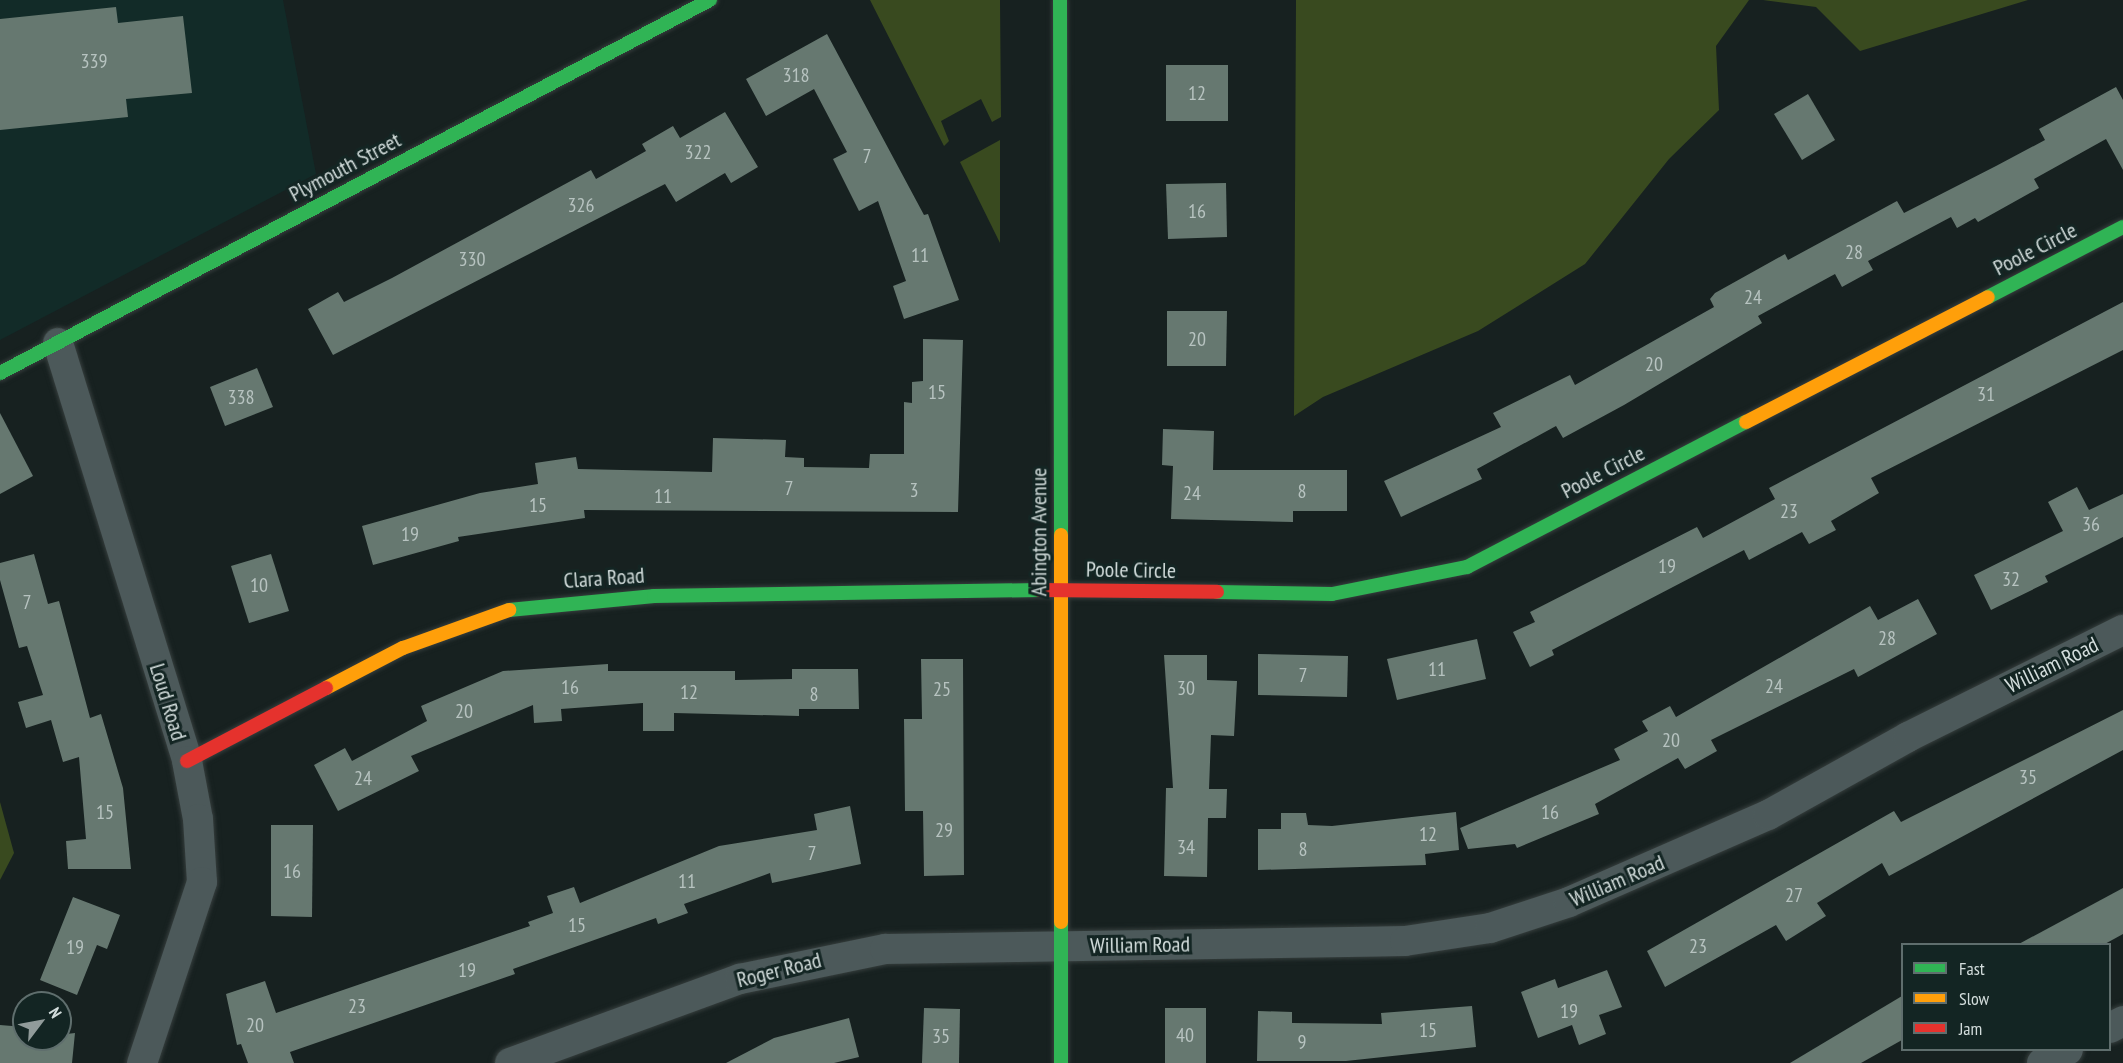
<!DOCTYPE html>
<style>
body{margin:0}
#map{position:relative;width:2123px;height:1063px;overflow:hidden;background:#172120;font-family:"PT Sans Narrow",sans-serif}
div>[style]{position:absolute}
.built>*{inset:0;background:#122b28}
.green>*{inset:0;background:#394a1f}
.building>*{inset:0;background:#667870}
.roads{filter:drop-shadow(0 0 2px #363e3d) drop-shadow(0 0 2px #363e3d)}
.street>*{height:30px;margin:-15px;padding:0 15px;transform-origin:15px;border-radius:15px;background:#4c595a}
.fast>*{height:14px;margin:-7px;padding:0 7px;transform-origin:7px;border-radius:7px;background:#30b455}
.slow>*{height:14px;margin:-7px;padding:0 7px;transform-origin:7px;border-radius:7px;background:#ff9f0a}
.jam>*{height:14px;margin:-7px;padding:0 7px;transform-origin:7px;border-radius:7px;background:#e5322d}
span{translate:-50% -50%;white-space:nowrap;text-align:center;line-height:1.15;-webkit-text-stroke:6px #132523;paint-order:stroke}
.number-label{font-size:20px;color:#b7c3c0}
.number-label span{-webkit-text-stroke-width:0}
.street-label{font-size:22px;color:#d2dcdb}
.legend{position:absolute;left:1901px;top:943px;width:210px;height:108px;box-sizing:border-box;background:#132523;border:2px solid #5f6e6d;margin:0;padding:8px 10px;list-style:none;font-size:18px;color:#d2dcdb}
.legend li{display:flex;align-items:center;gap:12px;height:30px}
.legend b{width:30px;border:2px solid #5f6e6d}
.north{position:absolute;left:12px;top:991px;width:60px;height:60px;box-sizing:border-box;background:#132523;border:2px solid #5f6e6d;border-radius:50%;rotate:58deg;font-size:16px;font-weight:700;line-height:24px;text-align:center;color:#d2dcdb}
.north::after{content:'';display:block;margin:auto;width:21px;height:27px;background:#919b9a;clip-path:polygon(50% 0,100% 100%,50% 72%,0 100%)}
</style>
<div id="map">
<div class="built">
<i style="clip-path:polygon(0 0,283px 0,316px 174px,0 340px)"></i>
</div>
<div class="green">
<i style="clip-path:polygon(870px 0,1000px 0,1001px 117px,992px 122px,981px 99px,941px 121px,949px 141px,944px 146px)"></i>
<i style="clip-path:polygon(1296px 0,1749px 0,1716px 46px,1719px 110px,1669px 159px,1585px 264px,1478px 331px,1323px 397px,1294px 416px)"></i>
<i style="clip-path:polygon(1763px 0,2028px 0,1860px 51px,1816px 7px)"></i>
<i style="clip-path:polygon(1000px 140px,1000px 243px,960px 162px)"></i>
<i style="clip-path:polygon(0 802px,14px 853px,0 880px)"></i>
</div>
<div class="building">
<i style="clip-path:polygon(116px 7px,118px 23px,183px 16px,192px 93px,126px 99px,128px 117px,0 130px,0 19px)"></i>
<i style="clip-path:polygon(827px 34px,924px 215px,928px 214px,959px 300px,904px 319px,893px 286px,906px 281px,878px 201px,859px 211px,833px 159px,847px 152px,814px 89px,766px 116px,746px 79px)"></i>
<i style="clip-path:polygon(1166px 65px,1228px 65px,1228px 121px,1166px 121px)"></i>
<i style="clip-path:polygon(2116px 87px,2123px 100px,2123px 170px,2106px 139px,2034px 179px,2039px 188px,1978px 222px,1975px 218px,1957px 228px,1951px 217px,1868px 261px,1873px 270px,1842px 287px,1835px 274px,1758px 316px,1762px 323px,1624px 405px,1563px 438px,1556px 426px,1477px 469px,1482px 479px,1401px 517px,1384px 481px,1501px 427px,1493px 413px,1570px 375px,1575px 385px,1714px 307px,1710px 299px,1715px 293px,1785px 254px,1788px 260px,1897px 201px,1904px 213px,1996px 166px,2045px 140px,2039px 129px)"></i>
<i style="clip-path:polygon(1808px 94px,1835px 140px,1802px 160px,1774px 114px)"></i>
<i style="clip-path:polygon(725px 112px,758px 167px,731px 183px,725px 173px,676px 202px,665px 184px,333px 355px,308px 309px,338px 292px,344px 302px,392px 278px,591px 170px,596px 179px,646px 151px,642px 144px,673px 126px,680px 138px)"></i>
<i style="clip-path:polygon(1226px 183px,1227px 237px,1168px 239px,1166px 184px)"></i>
<i style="clip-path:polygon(2123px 302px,2123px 350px,1871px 478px,1879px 493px,1831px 521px,1836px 530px,1809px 544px,1802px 532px,1749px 560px,1744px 550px,1552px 650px,1554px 655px,1530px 667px,1513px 632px,1535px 622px,1530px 612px,1697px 527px,1703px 538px,1775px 499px,1769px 488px)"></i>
<i style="clip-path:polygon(1167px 311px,1227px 311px,1226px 366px,1167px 366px)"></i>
<i style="clip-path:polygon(923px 339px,963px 340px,958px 512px,584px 510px,585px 518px,458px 537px,459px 541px,373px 565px,362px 526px,480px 493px,538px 484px,535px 463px,576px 457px,578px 469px,712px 472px,713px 438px,786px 440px,785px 457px,804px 458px,804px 467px,869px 468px,870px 454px,904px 454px,904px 402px,912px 403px,912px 382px,923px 381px)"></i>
<i style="clip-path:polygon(257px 368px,273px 407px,225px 426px,210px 387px)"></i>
<i style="clip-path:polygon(0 413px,33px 476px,0 494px)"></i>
<i style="clip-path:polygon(1163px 429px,1214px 431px,1213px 470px,1347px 470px,1347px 511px,1293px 511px,1293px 522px,1171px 519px,1173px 466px,1162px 465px)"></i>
<i style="clip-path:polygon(2077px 487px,2089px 510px,2123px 494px,2123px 537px,2045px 576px,2048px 582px,1991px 610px,1974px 575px,2063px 531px,2048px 502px)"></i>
<i style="clip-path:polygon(34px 554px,48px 604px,59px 601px,90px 718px,101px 714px,123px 788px,131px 869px,68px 869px,66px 841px,86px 839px,79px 757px,63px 762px,51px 720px,26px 728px,18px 702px,43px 695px,27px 646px,19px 648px,0 580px,0 563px)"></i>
<i style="clip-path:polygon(271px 554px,289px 611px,249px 623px,231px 566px)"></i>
<i style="clip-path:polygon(1918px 599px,1937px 634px,1858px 677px,1854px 669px,1711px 740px,1717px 751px,1685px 769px,1678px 758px,1595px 804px,1599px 814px,1517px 848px,1515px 844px,1468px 849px,1460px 828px,1620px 760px,1614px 749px,1648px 731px,1642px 721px,1670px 706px,1676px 717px,1870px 606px,1878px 620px)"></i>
<i style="clip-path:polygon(1477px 639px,1486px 679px,1397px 700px,1387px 659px)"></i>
<i style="clip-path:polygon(1258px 654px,1348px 656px,1347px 697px,1258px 695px)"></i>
<i style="clip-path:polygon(1164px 655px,1207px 655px,1207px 680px,1237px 681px,1234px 736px,1211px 735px,1209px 789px,1227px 789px,1226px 818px,1208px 818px,1207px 877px,1164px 876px,1166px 788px,1173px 788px)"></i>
<i style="clip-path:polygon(921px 659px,963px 659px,964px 875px,924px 876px,923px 811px,905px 811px,904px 719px,922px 719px)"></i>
<i style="clip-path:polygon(608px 664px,608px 671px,735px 671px,735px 680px,792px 679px,792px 669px,858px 669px,859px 709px,799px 709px,799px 716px,674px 713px,674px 731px,643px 731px,643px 703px,561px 709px,562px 721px,534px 723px,533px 705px,411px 756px,419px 771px,338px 811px,314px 765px,345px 748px,352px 761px,427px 721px,421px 706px,503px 671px)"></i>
<i style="clip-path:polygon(2123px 710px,2123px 750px,1889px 876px,1882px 863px,1817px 903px,1826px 916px,1786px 941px,1776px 925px,1665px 987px,1647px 951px,1894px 811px,1901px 822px)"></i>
<i style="clip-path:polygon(850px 806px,861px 864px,772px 883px,770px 873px,684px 904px,688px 913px,658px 924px,656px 918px,513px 969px,515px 974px,290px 1052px,294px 1063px,248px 1063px,241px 1044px,237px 1045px,226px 994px,265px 981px,276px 1013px,530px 926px,528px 922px,553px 913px,547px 896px,574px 887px,580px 903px,719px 846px,817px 830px,814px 814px)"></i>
<i style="clip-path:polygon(1456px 812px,1459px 850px,1425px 854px,1426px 865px,1258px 870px,1258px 829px,1281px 829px,1281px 813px,1306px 813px,1308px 825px,1332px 826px)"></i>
<i style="clip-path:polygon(271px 825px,313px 825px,312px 917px,271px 916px)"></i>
<i style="clip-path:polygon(2123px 888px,2123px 934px,2103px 945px,2017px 945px)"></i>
<i style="clip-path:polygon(73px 897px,120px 915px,107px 949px,97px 945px,77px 995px,40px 980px)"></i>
<i style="clip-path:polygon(1607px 970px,1622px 1007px,1599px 1015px,1606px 1034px,1579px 1045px,1572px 1025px,1538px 1038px,1521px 992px,1555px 979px,1558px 988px)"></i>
<i style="clip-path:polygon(1902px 996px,1902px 1040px,1861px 1063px,1790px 1063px)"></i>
<i style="clip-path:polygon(1472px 1006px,1476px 1047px,1346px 1061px,1257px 1061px,1258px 1011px,1292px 1012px,1292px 1023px,1382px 1024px,1381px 1013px)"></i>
<i style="clip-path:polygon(924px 1008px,960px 1009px,959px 1063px,922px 1063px)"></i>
<i style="clip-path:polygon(1165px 1008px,1206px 1008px,1206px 1063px,1165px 1063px)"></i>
<i style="clip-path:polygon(849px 1018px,859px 1057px,834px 1063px,726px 1063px,774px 1038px)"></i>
<i style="clip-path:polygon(0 1025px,24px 1027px,24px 1039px,75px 1033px,72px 1063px,0 1063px)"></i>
</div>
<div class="roads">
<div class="street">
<i style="left:58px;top:343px;width:437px;rotate:72.8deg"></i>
<i style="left:187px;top:761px;width:59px;rotate:79.3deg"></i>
<i style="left:198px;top:819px;width:63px;rotate:86.4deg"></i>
<i style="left:202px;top:882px;width:191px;rotate:108.3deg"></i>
<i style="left:2110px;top:1028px;width:15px;rotate:-28deg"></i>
<i style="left:510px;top:1063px;width:245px;rotate:-20.1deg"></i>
<i style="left:740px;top:979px;width:148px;rotate:-11.7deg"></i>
<i style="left:885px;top:949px;width:520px;rotate:-0.88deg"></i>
<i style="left:1405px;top:941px;width:86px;rotate:-8.7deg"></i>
<i style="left:1490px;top:928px;width:83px;rotate:-18.2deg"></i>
<i style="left:1569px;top:902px;width:217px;rotate:-23.6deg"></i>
<i style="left:1768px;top:815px;width:160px;rotate:-29.1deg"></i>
<i style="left:1908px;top:737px;width:240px;rotate:-26.5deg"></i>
<i style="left:2042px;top:1063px;width:29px;rotate:-27deg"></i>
</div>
<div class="fast">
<i style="left:1060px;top:0;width:535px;rotate:89.89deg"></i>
<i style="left:1988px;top:297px;width:152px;rotate:-27.4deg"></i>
<i style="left:0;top:373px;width:802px;rotate:-27.72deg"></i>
<i style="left:1217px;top:592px;width:115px;rotate:1deg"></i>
<i style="left:1332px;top:594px;width:138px;rotate:-11.3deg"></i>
<i style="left:1467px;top:567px;width:314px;rotate:-27.5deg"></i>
<i style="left:509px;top:610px;width:146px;rotate:-5.5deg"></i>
<i style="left:654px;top:596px;width:386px;rotate:-0.9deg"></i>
<i style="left:1061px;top:922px;width:141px;rotate:90deg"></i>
</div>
<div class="slow">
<i style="left:1746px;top:422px;width:272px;rotate:-27.3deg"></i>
<i style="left:1061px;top:535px;width:387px;rotate:90deg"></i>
<i style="left:326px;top:688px;width:87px;rotate:-27.5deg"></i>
<i style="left:403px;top:648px;width:113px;rotate:-19.7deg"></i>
</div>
<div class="jam">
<i style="left:1040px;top:590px;width:177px;rotate:0.6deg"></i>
<i style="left:187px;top:761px;width:157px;rotate:-27.7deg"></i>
</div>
</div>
<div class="number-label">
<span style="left:94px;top:61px">339</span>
<span style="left:796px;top:75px">318</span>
<span style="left:1197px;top:93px">12</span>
<span style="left:698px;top:152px">322</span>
<span style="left:867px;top:156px">7</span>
<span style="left:581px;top:205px">326</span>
<span style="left:1197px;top:211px">16</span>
<span style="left:1854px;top:252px">28</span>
<span style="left:920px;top:255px">11</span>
<span style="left:472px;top:259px">330</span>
<span style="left:1753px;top:297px">24</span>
<span style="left:1197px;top:339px">20</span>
<span style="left:1654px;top:364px">20</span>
<span style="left:937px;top:392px">15</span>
<span style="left:1986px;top:394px">31</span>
<span style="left:241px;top:397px">338</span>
<span style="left:789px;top:488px">7</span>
<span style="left:914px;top:490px">3</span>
<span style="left:1302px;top:491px">8</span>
<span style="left:1192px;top:493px">24</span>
<span style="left:663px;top:496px">11</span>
<span style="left:538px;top:505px">15</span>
<span style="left:1789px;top:511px">23</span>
<span style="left:2091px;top:524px">36</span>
<span style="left:410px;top:534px">19</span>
<span style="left:1667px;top:566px">19</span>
<span style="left:2011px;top:579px">32</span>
<span style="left:259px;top:585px">10</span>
<span style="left:27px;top:602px">7</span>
<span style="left:1887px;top:638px">28</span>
<span style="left:1437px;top:669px">11</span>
<span style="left:1303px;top:675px">7</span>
<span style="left:1774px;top:686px">24</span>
<span style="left:570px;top:687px">16</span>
<span style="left:1186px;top:688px">30</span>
<span style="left:942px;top:689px">25</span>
<span style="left:689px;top:692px">12</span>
<span style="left:814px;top:694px">8</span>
<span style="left:464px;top:711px">20</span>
<span style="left:1671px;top:740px">20</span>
<span style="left:2028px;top:777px">35</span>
<span style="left:363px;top:778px">24</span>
<span style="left:105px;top:812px">15</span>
<span style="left:1550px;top:812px">16</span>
<span style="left:944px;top:830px">29</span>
<span style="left:1428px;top:834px">12</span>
<span style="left:1186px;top:847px">34</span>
<span style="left:1303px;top:849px">8</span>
<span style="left:812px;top:853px">7</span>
<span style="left:292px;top:871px">16</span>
<span style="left:687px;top:881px">11</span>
<span style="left:1794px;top:895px">27</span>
<span style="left:577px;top:925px">15</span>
<span style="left:1698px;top:946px">23</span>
<span style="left:75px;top:947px">19</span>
<span style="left:467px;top:970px">19</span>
<span style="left:357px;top:1006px">23</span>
<span style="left:1569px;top:1011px">19</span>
<span style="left:255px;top:1025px">20</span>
<span style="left:1428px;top:1030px">15</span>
<span style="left:1185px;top:1035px">40</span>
<span style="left:941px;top:1036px">35</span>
<span style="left:1302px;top:1042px">9</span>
</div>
<div class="street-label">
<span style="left:345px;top:167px;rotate:-28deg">Plymouth Street</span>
<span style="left:2035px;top:249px;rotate:-27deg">Poole Circle</span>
<span style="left:1603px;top:472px;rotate:-27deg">Poole Circle</span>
<span style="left:1039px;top:532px;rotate:-90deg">Abington Avenue</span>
<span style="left:1131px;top:570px;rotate:1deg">Poole Circle</span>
<span style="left:604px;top:578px;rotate:-4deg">Clara Road</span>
<span style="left:2052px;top:665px;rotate:-26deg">William Road</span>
<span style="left:168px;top:702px;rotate:73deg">Loud Road</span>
<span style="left:1617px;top:881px;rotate:-23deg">William Road</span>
<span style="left:1140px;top:945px;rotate:-1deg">William Road</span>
<span style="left:779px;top:970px;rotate:-14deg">Roger Road</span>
</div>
<ul class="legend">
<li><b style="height:8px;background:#30b455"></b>Fast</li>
<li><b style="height:8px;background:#ff9f0a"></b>Slow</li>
<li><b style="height:8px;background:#e5322d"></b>Jam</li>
</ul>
<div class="north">N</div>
</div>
